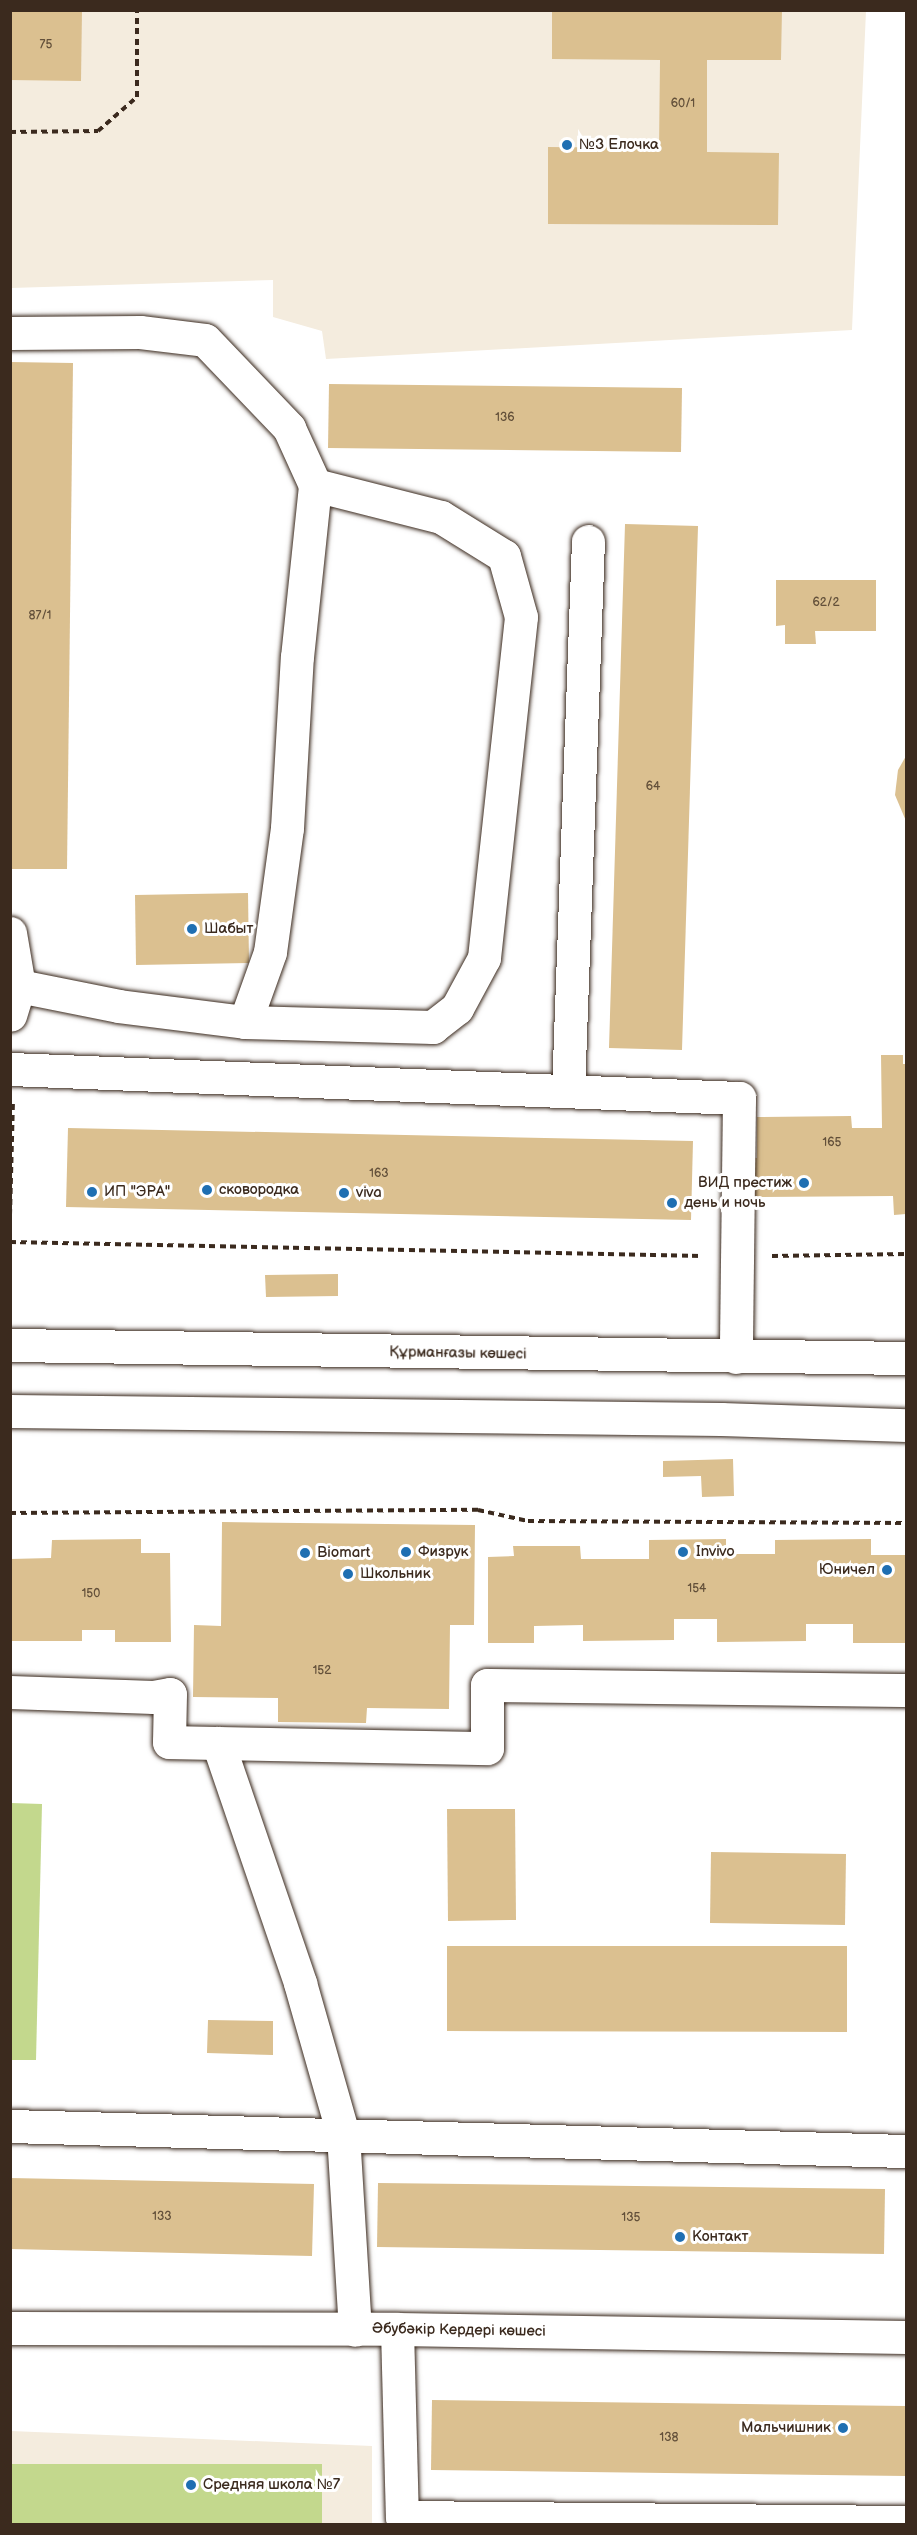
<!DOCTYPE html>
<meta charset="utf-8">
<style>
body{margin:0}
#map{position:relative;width:917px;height:2535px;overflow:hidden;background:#fff;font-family:"Balsamiq Sans",sans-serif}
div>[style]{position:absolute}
.built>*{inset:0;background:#f4ecde}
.green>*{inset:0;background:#c3d88d}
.building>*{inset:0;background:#dbc090}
.path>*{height:4px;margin-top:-2px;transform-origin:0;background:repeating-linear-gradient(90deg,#3b2a1e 0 6px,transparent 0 10.5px)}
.roads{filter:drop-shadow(0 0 2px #3b2a1e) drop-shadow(0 0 2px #3b2a1e)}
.minor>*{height:33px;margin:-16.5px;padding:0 16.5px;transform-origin:16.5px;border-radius:16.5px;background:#fff}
.dots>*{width:16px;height:16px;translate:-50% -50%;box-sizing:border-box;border:3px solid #fff;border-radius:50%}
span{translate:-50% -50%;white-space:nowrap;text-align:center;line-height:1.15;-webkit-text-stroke:6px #fff;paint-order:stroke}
.number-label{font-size:12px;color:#63503a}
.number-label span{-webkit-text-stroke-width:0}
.poi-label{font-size:15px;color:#3b2a1e}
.left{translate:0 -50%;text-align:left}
.right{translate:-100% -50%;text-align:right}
.street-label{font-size:15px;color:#3b2a1e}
.frame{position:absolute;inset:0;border:12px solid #3b2a1e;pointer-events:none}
</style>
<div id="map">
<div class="built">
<i style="clip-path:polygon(10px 11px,866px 11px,852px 330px,326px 359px,322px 331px,273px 317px,273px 280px,11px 288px)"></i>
<i style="clip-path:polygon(11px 2431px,372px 2446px,372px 2524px,11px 2524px)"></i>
</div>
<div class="green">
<i style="clip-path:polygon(11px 1803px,42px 1804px,36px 2060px,11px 2060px)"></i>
<i style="clip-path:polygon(11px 2464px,322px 2464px,322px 2524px,11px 2524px)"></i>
</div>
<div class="building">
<i style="clip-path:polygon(10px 10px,82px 10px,81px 81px,10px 80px)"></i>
<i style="clip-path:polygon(552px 10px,782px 10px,781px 60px,707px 60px,707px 152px,779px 153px,778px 225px,548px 224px,548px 147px,659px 148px,660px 60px,552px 59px)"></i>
<i style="clip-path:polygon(10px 362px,73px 363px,67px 869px,10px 869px)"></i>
<i style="clip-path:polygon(329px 384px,682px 388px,681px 452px,328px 448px)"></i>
<i style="clip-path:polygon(625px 524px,698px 526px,682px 1050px,609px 1048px)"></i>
<i style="clip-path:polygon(776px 580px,876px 580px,876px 631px,815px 631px,816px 644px,785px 644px,785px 625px,776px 626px)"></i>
<i style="clip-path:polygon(906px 756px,906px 821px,895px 795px,898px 770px)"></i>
<i style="clip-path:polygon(248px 893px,249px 963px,136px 965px,135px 895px)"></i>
<i style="clip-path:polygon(881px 1055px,903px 1055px,903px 1064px,906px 1064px,906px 1214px,894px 1215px,893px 1196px,747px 1197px,747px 1158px,757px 1158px,757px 1117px,851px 1116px,852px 1128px,882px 1128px)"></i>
<i style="clip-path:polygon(68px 1128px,693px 1141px,691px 1220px,66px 1207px)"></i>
<i style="clip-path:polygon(338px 1274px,338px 1296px,266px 1297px,265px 1275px)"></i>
<i style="clip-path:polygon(733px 1459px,734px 1496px,702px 1497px,701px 1476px,663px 1477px,663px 1461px)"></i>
<i style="clip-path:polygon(222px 1522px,475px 1525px,474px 1625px,450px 1625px,449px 1709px,367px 1708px,366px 1723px,278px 1722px,278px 1698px,193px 1697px,194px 1625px,221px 1626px)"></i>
<i style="clip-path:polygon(141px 1539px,141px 1553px,170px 1553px,171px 1642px,115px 1642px,115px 1630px,82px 1630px,82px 1641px,10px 1641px,10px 1559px,51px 1558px,52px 1540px)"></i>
<i style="clip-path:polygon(726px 1539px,726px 1554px,775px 1554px,775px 1540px,871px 1539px,871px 1555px,906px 1555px,906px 1643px,853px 1643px,853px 1624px,806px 1624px,806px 1641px,717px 1642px,717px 1619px,674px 1619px,674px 1640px,583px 1641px,583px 1625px,534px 1626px,534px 1643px,488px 1643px,488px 1557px,514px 1556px,513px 1546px,580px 1546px,581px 1559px,649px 1559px,649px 1540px)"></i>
<i style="clip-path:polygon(447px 1809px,515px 1809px,516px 1920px,448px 1921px)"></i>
<i style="clip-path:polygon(711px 1852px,846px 1854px,845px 1925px,710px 1923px)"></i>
<i style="clip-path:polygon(447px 1946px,847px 1946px,847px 2032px,447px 2031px)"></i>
<i style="clip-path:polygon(208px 2020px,273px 2021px,273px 2055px,207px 2053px)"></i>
<i style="clip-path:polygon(10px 2178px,314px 2184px,312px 2256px,10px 2249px)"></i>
<i style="clip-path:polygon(378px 2183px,885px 2189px,884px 2254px,377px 2247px)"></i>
<i style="clip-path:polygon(432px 2400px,906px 2406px,906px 2476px,431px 2470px)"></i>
</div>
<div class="path">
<i style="left:10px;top:132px;width:88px;rotate:-0.7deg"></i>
<i style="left:98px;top:131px;width:52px;rotate:-41.1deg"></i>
<i style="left:137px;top:97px;width:87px;rotate:-90deg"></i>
<i style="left:10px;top:1215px;width:112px;rotate:-88.5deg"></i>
<i style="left:10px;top:1242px;width:692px;rotate:1.16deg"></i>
<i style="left:772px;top:1256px;width:134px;rotate:-0.9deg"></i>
<i style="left:10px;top:1513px;width:468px;rotate:-0.4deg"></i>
<i style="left:478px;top:1510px;width:51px;rotate:12.4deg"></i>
<i style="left:528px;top:1521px;width:378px;rotate:0.3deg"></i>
</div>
<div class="roads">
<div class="minor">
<i style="left:10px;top:333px;width:130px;rotate:-0.4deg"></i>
<i style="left:140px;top:332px;width:65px;rotate:7deg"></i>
<i style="left:205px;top:340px;width:122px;rotate:46.3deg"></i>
<i style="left:289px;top:428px;width:63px;rotate:65.5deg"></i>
<i style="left:315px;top:485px;width:130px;rotate:14.3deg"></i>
<i style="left:441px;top:517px;width:74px;rotate:31.8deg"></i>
<i style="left:504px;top:556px;width:63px;rotate:74.4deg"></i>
<i style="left:521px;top:617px;width:343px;rotate:96.2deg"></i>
<i style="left:484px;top:958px;width:57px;rotate:118.4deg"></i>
<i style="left:457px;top:1008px;width:31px;rotate:142deg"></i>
<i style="left:433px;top:1027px;width:188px;rotate:-178.5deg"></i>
<i style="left:245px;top:1022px;width:127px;rotate:-172.8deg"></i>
<i style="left:119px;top:1006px;width:102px;rotate:-168.7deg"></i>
<i style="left:19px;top:986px;width:30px;rotate:107deg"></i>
<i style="left:10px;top:933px;width:54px;rotate:80.4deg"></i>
<i style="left:245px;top:1022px;width:74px;rotate:-70.3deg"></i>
<i style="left:270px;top:952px;width:125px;rotate:-82.2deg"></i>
<i style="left:287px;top:828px;width:171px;rotate:-86.7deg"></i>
<i style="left:297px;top:657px;width:173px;rotate:-84deg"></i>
<i style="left:10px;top:1069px;width:730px;rotate:2.28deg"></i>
<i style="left:739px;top:1098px;width:259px;rotate:90.7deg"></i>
<i style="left:568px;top:1091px;width:550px;rotate:-87.92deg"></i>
<i style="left:10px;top:1345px;width:896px;rotate:0.83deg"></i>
<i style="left:10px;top:1411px;width:711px;rotate:0.64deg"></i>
<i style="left:721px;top:1419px;width:185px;rotate:1.9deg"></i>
<i style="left:10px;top:1692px;width:143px;rotate:2deg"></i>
<i style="left:153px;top:1697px;width:17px;rotate:-10deg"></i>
<i style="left:170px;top:1694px;width:48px;rotate:91.2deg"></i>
<i style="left:169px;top:1742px;width:318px;rotate:1.1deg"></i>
<i style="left:487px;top:1748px;width:63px;rotate:-90deg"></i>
<i style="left:487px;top:1685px;width:419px;rotate:0.7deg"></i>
<i style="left:218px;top:1743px;width:254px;rotate:71.1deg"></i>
<i style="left:300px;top:1983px;width:157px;rotate:74.1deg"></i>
<i style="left:343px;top:2134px;width:196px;rotate:86.5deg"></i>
<i style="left:10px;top:2126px;width:896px;rotate:1.6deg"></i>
<i style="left:10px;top:2328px;width:387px;rotate:0.1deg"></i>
<i style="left:397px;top:2329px;width:509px;rotate:0.9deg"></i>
<i style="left:397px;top:2329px;width:188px;rotate:88.5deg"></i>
<i style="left:402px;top:2517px;width:504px;rotate:0.57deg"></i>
</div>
</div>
<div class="dots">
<i style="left:567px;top:145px;background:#1f6fb2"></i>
<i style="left:192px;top:929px;background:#1f6fb2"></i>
<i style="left:804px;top:1183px;background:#1f6fb2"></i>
<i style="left:207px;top:1190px;background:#1f6fb2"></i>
<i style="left:92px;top:1192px;background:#1f6fb2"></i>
<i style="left:344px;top:1193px;background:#1f6fb2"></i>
<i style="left:672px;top:1203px;background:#1f6fb2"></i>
<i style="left:406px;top:1552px;background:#1f6fb2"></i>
<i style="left:683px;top:1552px;background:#1f6fb2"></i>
<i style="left:305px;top:1553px;background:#1f6fb2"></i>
<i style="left:887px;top:1570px;background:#1f6fb2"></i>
<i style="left:348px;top:1574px;background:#1f6fb2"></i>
<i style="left:680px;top:2237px;background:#1f6fb2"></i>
<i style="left:843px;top:2428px;background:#1f6fb2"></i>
<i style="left:191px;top:2485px;background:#1f6fb2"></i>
</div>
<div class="number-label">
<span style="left:46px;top:45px">75</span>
<span style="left:683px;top:104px">60/1</span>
<span style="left:505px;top:418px">136</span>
<span style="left:826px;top:603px">62/2</span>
<span style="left:40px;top:616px">87/1</span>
<span style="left:653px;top:787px">64</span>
<span style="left:832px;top:1143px">165</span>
<span style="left:379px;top:1174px">163</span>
<span style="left:697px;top:1589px">154</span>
<span style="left:91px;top:1594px">150</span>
<span style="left:322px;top:1671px">152</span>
<span style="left:162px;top:2217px">133</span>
<span style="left:631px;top:2218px">135</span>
<span style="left:669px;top:2438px">138</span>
</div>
<div class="poi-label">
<span class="left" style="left:579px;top:145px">№3 Елочка</span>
<span class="left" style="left:204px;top:929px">Шабыт</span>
<span class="right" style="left:792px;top:1183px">ВИД престиж</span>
<span class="left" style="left:219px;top:1190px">сковородка</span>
<span class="left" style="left:104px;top:1192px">ИП "ЭРА"</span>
<span class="left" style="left:356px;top:1193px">viva</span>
<span class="left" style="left:684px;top:1203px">день и ночь</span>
<span class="left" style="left:418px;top:1552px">Физрук</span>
<span class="left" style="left:696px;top:1552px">Invivo</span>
<span class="left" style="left:317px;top:1553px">Biomart</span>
<span class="right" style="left:875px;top:1570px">Юничел</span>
<span class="left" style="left:360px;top:1574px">Школьник</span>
<span class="left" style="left:692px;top:2237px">Контакт</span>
<span class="right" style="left:831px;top:2428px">Мальчишник</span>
<span class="left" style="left:203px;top:2485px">Средняя школа №7</span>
</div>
<div class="street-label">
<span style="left:458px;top:1353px;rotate:1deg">Құрманғазы көшесі</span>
<span style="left:459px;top:2330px;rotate:1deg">Әбубәкір Кердері көшесі</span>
</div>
<div class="frame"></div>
</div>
